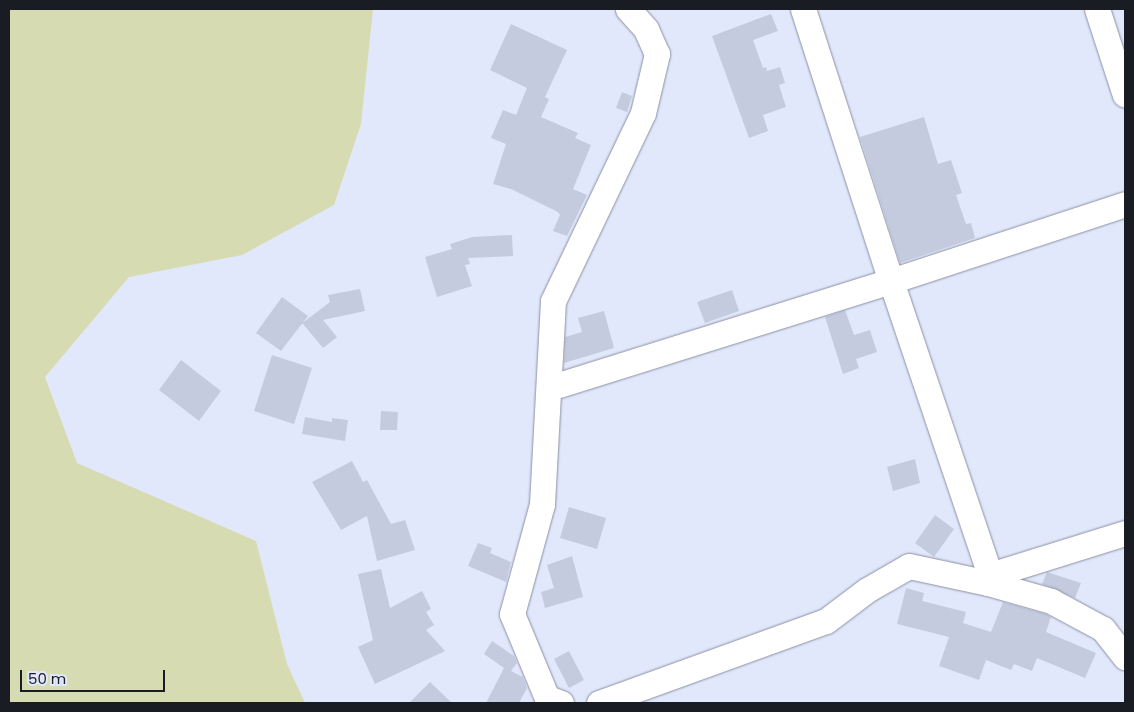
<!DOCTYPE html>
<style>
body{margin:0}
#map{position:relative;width:1134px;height:712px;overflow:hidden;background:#e2e8fc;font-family:Poppins,sans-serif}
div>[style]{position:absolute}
.green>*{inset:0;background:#d6dbb1}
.building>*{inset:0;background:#c5cbde}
.roads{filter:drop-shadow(0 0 1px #8b90a2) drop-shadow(0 0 1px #8b90a2)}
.minor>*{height:25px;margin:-12.5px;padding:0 12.5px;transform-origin:12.5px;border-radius:12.5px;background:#fff}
span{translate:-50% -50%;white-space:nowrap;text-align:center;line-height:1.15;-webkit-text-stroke:4.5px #e2e8fc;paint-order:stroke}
.frame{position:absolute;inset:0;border:10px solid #1a1c23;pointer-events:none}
.scale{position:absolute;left:20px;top:670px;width:145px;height:22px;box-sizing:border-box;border:2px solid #1a1c23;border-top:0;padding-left:6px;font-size:15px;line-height:18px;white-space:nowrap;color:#1a1c23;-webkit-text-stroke:4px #e2e8fc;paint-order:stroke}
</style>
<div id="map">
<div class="green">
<i style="clip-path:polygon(9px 9px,373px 9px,361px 124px,334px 205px,242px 255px,129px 277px,45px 377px,77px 463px,256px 541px,287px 664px,305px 703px,9px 703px)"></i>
</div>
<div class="building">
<i style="clip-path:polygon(771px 14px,778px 31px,753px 40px,763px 68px,766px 67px,767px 71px,780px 67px,785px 83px,779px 85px,786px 107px,763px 115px,768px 131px,749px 138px,712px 36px)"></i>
<i style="clip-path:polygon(511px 24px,567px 50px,545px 97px,549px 99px,541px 117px,578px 133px,575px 138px,591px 145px,573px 189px,587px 195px,567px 236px,553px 231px,560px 215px,558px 212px,511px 189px,493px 184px,506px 144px,491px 138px,503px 110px,516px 115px,527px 88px,490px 70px)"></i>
<i style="clip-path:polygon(622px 92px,632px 96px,627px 112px,616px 108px)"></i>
<i style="clip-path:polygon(924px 117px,938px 164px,951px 160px,962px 193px,956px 195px,966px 224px,971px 223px,975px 238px,900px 263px,860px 137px)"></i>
<i style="clip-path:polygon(512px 235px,513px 256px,468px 258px,470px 264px,465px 265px,472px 286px,437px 297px,425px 257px,452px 249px,450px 244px,472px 237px)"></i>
<i style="clip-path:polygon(360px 289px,365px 311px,323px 320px,337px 337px,323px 348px,303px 324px,301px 324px,330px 302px,328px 295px)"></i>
<i style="clip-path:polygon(732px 290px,739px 311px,705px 323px,697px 302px)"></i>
<i style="clip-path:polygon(282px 297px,308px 316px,281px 351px,256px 333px)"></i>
<i style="clip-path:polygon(845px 310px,854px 335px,870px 330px,877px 352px,856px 359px,859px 368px,843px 374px,825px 317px)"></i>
<i style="clip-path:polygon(604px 311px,614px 348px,564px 363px,565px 337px,582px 332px,578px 318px)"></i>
<i style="clip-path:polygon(272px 355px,312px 368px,294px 424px,254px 411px)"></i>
<i style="clip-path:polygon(181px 360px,221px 391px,199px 421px,159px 390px)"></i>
<i style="clip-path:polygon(381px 411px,398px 412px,397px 430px,380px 430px)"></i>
<i style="clip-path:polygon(305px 417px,332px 422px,332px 418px,348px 420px,345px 441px,302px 434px)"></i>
<i style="clip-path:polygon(915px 459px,920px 483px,893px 491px,887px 467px)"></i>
<i style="clip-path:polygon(352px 461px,363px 482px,367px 480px,391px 524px,405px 520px,415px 550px,377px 561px,367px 516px,341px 530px,312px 482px)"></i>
<i style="clip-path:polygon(569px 507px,606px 518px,597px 549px,560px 538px)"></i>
<i style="clip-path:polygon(935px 515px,954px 529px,934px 557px,915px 543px)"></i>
<i style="clip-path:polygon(478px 543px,492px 548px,490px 553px,511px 562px,506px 582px,468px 566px)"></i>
<i style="clip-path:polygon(572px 556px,583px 597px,545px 608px,541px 592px,554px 588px,547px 565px)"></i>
<i style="clip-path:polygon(381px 569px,390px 608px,422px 591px,431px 609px,426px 612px,434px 625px,426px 630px,445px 651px,375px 684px,358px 647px,373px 640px,358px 574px)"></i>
<i style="clip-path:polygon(1047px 572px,1081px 583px,1075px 598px,1042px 584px)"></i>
<i style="clip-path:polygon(906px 588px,924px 593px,922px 601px,966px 612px,963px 623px,991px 632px,1003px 602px,1046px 614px,1051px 617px,1046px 632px,1096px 653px,1085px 678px,1037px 658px,1032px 671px,1014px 664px,1011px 670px,986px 660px,979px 680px,939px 666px,949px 637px,897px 624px)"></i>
<i style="clip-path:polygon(492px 641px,514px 656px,517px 663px,511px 671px,523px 677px,527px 688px,519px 703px,486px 703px,504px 668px,484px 654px)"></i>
<i style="clip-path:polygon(569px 651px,584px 680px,569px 688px,554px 659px)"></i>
<i style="clip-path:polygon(430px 682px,452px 703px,409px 703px)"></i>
</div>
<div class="roads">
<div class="minor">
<i style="left:803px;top:9px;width:286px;rotate:72.1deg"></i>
<i style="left:891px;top:281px;width:310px;rotate:71.4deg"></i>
<i style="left:990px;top:575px;width:8px;rotate:104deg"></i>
<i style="left:1097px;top:9px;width:90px;rotate:72deg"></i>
<i style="left:549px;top:388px;width:358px;rotate:-17.4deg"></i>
<i style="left:891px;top:281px;width:246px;rotate:-18.2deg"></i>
<i style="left:990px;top:575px;width:141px;rotate:-17.3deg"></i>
<i style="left:561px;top:703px;width:15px;rotate:-160deg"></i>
<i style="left:547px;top:698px;width:91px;rotate:-112.6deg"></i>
<i style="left:512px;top:614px;width:114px;rotate:-74.7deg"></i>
<i style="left:542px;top:504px;width:203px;rotate:-86.9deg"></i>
<i style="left:553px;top:301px;width:208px;rotate:-64.4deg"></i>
<i style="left:643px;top:113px;width:61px;rotate:-76.7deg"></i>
<i style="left:657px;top:54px;width:27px;rotate:-114deg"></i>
<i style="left:646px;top:29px;width:27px;rotate:-132deg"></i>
<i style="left:599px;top:703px;width:241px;rotate:-19.9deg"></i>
<i style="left:826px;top:621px;width:51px;rotate:-37.1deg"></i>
<i style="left:867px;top:590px;width:48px;rotate:-29.7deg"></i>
<i style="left:909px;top:566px;width:81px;rotate:12.1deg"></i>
<i style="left:988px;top:583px;width:66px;rotate:15.9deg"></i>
<i style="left:1051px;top:601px;width:59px;rotate:28.3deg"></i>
<i style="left:1103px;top:629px;width:36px;rotate:52deg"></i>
</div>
</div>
<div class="frame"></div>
<div class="scale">50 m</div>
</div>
